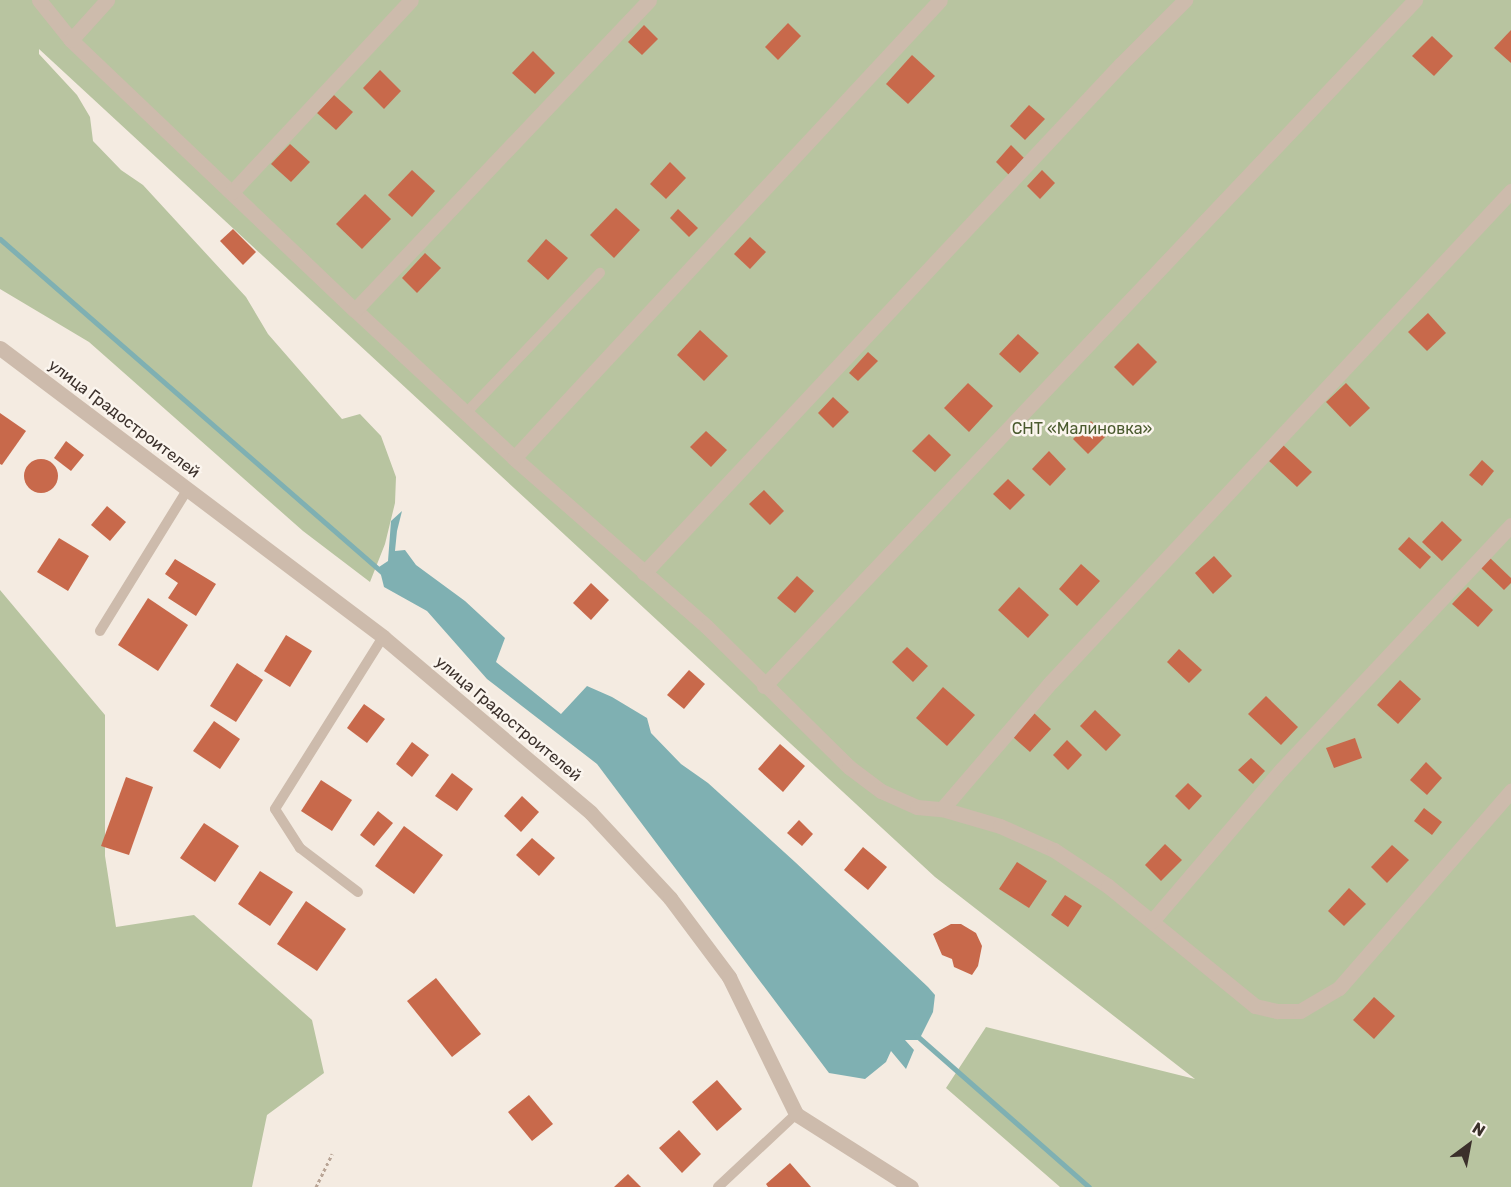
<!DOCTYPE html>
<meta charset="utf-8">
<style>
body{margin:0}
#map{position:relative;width:1511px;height:1187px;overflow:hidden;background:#f4ebe1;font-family:Rubik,sans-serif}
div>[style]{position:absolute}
.green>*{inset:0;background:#b8c4a0}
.water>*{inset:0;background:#7fb0b2}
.stream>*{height:5px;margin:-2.5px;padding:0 2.5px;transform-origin:2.5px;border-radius:2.5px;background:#7fb0b2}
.building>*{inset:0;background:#c8694b}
.round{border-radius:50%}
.path>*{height:3px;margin-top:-1.5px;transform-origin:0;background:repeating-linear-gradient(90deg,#b9a596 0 3px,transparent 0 6px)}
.service>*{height:10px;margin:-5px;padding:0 5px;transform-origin:5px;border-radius:5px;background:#cdbbac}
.minor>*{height:15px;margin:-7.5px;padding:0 7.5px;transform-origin:7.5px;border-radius:7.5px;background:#cdbbac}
span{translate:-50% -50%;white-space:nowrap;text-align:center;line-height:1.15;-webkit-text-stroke:5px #fbf5ee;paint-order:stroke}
.street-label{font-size:16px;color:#3b302b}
.park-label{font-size:16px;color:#4a5a2e}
.north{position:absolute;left:1439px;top:1115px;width:60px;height:60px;-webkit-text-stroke:4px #fbf5ee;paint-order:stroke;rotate:32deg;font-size:16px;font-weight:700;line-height:24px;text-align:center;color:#3b302b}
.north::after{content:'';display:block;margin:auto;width:21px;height:27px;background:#3b302b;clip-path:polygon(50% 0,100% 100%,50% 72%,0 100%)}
</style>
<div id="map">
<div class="green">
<i style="clip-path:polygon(0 0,1511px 0,1511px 1187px,1060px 1187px,946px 1088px,986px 1027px,1195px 1079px,935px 877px,39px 49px,39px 54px,77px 95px,90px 117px,93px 141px,121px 170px,143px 185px,246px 297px,268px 334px,342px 419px,360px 414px,381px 436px,396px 477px,395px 503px,385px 544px,370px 582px,303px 531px,89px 342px,0 289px)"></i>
<i style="clip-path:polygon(0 590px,105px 715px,105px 856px,116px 927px,194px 915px,312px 1020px,324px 1073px,267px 1115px,252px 1187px,0 1187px)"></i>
</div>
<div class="water">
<i style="clip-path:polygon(402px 511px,397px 531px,395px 551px,405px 550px,416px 565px,465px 601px,505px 638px,496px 662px,561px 714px,587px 686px,612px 697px,647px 718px,651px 733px,681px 764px,708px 783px,795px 862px,928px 987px,935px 995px,933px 1012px,919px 1040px,905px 1040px,914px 1050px,906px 1069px,891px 1051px,886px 1062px,865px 1079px,829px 1073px,597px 764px,487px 679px,427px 611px,384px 587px,379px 567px,388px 561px,391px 521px)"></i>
</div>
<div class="stream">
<i style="left:0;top:239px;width:511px;rotate:41.11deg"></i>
<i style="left:916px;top:1035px;width:230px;rotate:41.3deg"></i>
</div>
<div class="building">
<i style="clip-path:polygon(788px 23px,801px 36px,778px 60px,765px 47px)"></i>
<i style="clip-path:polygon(644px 25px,658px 39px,642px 55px,628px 42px)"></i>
<i style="clip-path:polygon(1511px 30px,1511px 63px,1494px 48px)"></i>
<i style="clip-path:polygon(1432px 36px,1453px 56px,1434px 76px,1412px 56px)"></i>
<i style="clip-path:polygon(533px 51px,555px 73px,535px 94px,512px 73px)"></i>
<i style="clip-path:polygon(912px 55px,935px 76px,908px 104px,886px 84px)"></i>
<i style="clip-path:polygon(380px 70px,401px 91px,384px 109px,363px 88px)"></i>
<i style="clip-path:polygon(334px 95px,353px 112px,336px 130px,317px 113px)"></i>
<i style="clip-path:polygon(1029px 105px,1045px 119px,1025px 140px,1010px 126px)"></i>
<i style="clip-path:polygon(290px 144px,310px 162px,291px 182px,271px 164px)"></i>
<i style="clip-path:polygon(1011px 145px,1024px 158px,1009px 175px,996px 162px)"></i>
<i style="clip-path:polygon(670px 162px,686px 178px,666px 199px,650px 184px)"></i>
<i style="clip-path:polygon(412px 170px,435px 191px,412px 217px,388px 195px)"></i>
<i style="clip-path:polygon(1042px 170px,1055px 183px,1040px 199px,1027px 186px)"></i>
<i style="clip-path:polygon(365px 194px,391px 219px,362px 249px,336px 224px)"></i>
<i style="clip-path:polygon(616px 208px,640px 230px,614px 258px,590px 235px)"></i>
<i style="clip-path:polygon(678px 209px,698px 228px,689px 237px,670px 218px)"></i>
<i style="clip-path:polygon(233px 229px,256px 252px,243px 265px,220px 241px)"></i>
<i style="clip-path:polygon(750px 237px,766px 252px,750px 269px,734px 254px)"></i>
<i style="clip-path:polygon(546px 239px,568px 258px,548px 280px,527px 261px)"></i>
<i style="clip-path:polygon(425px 253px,441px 268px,417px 293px,402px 278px)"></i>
<i style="clip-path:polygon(1428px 313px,1446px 333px,1427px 351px,1408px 332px)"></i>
<i style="clip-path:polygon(700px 330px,728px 356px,704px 381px,677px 355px)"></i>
<i style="clip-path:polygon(1018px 334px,1039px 353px,1020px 373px,999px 354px)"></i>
<i style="clip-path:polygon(1138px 343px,1157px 362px,1133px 386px,1114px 367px)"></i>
<i style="clip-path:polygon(868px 352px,878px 361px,858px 381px,849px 373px)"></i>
<i style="clip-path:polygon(968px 383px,993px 406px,969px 432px,944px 408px)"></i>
<i style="clip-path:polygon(1346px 383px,1370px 408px,1350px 427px,1326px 402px)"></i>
<i style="clip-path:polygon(833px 397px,849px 412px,833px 428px,818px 413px)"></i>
<i style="clip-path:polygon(0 413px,26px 431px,2px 465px,0 464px)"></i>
<i style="clip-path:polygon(1091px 421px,1106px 436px,1088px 454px,1073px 439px)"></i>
<i style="clip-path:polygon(706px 431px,727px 450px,711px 467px,690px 447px)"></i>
<i style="clip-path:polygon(929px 434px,951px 455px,935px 472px,912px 451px)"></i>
<i style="clip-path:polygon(66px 441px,84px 455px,71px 471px,54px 458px)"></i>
<i style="clip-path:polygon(1282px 444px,1312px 472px,1297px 487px,1268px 460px)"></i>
<i style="clip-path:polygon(1049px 451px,1066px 469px,1050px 486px,1032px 469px)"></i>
<i class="round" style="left:24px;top:459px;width:34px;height:34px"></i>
<i style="clip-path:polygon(1482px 460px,1494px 471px,1482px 486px,1469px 475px)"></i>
<i style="clip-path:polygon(1008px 479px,1025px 495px,1010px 510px,993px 494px)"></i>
<i style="clip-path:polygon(764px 490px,784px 511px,770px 525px,749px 504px)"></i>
<i style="clip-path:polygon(107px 506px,126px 522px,110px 541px,91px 525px)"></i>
<i style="clip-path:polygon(1442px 521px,1462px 540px,1442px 561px,1422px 542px)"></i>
<i style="clip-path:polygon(1409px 537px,1431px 557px,1420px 569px,1398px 549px)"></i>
<i style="clip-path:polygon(59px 538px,89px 556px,68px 591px,37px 572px)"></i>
<i style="clip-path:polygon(1214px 556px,1232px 576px,1213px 594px,1195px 573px)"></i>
<i style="clip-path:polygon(1489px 557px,1511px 578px,1511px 583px,1504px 590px,1480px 567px)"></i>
<i style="clip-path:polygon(175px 559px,216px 584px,196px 616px,168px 598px,178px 583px,165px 574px)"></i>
<i style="clip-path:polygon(1081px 564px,1100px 581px,1077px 606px,1059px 589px)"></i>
<i style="clip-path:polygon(797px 576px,814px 591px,795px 613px,777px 598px)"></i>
<i style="clip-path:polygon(591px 583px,609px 600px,591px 620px,573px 603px)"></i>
<i style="clip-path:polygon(1019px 587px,1049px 615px,1028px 638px,998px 610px)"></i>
<i style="clip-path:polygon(1468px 587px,1493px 610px,1478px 627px,1452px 604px)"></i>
<i style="clip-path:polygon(148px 598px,188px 625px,158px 671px,118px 645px)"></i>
<i style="clip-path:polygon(286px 635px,312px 651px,290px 687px,264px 671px)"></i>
<i style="clip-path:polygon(907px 647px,928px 666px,913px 682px,892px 662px)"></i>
<i style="clip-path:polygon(1179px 649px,1202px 670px,1189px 683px,1167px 662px)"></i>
<i style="clip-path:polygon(237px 663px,263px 680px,236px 722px,210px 706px)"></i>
<i style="clip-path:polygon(689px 670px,705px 684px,684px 709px,667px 695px)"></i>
<i style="clip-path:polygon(1400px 680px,1421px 699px,1398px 724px,1377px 705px)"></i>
<i style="clip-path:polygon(943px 687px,975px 715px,947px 746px,916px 718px)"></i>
<i style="clip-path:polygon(1266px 696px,1298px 727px,1281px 745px,1248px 714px)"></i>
<i style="clip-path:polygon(364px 704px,385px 719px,367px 743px,347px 728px)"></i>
<i style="clip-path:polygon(1095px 710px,1121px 735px,1106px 751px,1080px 726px)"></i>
<i style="clip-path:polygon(1034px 713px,1051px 729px,1030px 752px,1013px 737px)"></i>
<i style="clip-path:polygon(214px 721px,240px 739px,220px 769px,193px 751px)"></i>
<i style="clip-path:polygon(1355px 738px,1362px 758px,1334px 768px,1326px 748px)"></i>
<i style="clip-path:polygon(1067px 740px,1082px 755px,1068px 770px,1053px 755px)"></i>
<i style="clip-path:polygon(412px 742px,429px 755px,412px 777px,396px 764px)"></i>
<i style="clip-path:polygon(780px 744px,805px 766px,783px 792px,758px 769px)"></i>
<i style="clip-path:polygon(1251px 758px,1265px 771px,1253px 784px,1238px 770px)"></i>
<i style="clip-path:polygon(1426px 762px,1442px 778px,1427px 795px,1410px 780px)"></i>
<i style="clip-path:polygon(452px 773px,473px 789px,457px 811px,435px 796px)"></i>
<i style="clip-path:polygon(126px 777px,153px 787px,129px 855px,101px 846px)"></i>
<i style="clip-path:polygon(321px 780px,352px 800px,332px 831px,301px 811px)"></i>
<i style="clip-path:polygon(1188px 783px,1202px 796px,1189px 810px,1175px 796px)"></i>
<i style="clip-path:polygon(522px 796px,539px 812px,521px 832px,504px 816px)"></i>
<i style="clip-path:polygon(1424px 808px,1442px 822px,1432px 835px,1414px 821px)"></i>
<i style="clip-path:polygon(378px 811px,393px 823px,374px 846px,360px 835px)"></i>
<i style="clip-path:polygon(799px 820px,813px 834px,802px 846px,787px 833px)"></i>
<i style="clip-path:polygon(204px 823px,239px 846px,215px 882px,180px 858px)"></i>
<i style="clip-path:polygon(404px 826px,443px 855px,414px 894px,375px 866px)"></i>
<i style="clip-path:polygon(532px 838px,555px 858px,539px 876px,516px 855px)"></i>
<i style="clip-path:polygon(1165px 844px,1182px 860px,1161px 881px,1145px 865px)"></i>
<i style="clip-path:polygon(1392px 845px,1409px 860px,1387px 883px,1371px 867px)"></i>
<i style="clip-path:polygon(863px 847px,887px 867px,868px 890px,844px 870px)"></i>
<i style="clip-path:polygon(1017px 862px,1047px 881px,1029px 908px,999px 889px)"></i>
<i style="clip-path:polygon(260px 871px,293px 892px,270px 926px,238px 904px)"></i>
<i style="clip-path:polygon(1349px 888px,1366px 904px,1344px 926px,1328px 911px)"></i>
<i style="clip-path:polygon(1065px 895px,1082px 906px,1068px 927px,1051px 915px)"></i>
<i style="clip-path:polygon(306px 901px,346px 929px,317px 971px,277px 944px)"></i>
<i style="clip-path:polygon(951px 924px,961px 924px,976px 933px,982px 946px,978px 966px,972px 975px,954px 967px,952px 959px,942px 955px,933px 934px)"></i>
<i style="clip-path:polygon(436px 978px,481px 1034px,452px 1057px,407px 1001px)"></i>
<i style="clip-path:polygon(1374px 997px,1395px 1016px,1374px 1039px,1353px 1020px)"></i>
<i style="clip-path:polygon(717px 1080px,742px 1109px,717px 1131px,692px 1102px)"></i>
<i style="clip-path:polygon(529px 1095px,553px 1124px,532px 1141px,508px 1112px)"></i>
<i style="clip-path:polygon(679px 1130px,701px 1154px,682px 1173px,659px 1148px)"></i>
<i style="clip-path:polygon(790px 1163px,811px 1187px,768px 1187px,766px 1184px)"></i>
<i style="clip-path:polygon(628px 1174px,641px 1187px,614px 1187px)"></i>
</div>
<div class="path">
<i style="left:316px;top:1187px;width:37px;rotate:-64deg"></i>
</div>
<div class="service">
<i style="left:466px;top:413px;width:194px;rotate:-46.3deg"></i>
<i style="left:100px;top:631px;width:166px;rotate:-58.3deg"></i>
<i style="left:358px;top:892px;width:73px;rotate:-142.8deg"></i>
<i style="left:300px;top:848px;width:46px;rotate:-122.7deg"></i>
<i style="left:275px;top:809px;width:203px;rotate:-57.9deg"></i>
<i style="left:718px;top:1187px;width:107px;rotate:-43.1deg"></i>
</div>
<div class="minor">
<i style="left:39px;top:0;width:51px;rotate:51.3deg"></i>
<i style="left:71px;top:40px;width:392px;rotate:43.6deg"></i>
<i style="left:355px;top:310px;width:217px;rotate:42.9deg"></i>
<i style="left:514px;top:458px;width:255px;rotate:41.2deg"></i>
<i style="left:706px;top:626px;width:201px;rotate:44.6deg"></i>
<i style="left:849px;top:767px;width:40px;rotate:37deg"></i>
<i style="left:881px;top:791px;width:39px;rotate:24deg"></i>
<i style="left:917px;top:807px;width:25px;rotate:5deg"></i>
<i style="left:942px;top:809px;width:60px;rotate:16.3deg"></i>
<i style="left:1000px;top:826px;width:59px;rotate:24deg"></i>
<i style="left:1054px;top:850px;width:65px;rotate:33.7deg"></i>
<i style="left:1108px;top:886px;width:190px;rotate:39.2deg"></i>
<i style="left:1255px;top:1006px;width:23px;rotate:13deg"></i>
<i style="left:1277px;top:1011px;width:23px"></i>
<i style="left:1300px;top:1011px;width:45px;rotate:-30.5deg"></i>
<i style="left:1339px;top:988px;width:262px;rotate:-48.9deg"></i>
<i style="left:71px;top:40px;width:54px;rotate:-48deg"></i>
<i style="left:232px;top:192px;width:262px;rotate:-47deg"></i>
<i style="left:355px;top:310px;width:427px;rotate:-46.5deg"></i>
<i style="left:0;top:348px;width:480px;rotate:37deg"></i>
<i style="left:383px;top:637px;width:272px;rotate:40.2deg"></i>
<i style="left:591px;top:813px;width:116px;rotate:47.1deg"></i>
<i style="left:670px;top:898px;width:99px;rotate:53.2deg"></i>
<i style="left:729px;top:977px;width:153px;rotate:63.9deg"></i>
<i style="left:796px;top:1114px;width:136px;rotate:32.4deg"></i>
<i style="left:514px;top:458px;width:625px;rotate:-47.07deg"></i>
<i style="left:644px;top:573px;width:698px;rotate:-46.86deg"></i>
<i style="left:1121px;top:64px;width:91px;rotate:-45deg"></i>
<i style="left:764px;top:686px;width:946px;rotate:-46.5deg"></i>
<i style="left:942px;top:809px;width:167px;rotate:-49.4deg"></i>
<i style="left:1051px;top:682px;width:673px;rotate:-46.87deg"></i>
<i style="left:1152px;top:921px;width:199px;rotate:-49.5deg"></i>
<i style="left:1281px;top:770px;width:336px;rotate:-46.8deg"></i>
</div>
<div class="street-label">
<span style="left:124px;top:419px;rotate:37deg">улица Градостроителей</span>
<span style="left:508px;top:719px;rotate:40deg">улица Градостроителей</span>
</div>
<div class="park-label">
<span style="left:1082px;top:429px">СНТ «Малиновка»</span>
</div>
<div class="north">N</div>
</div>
